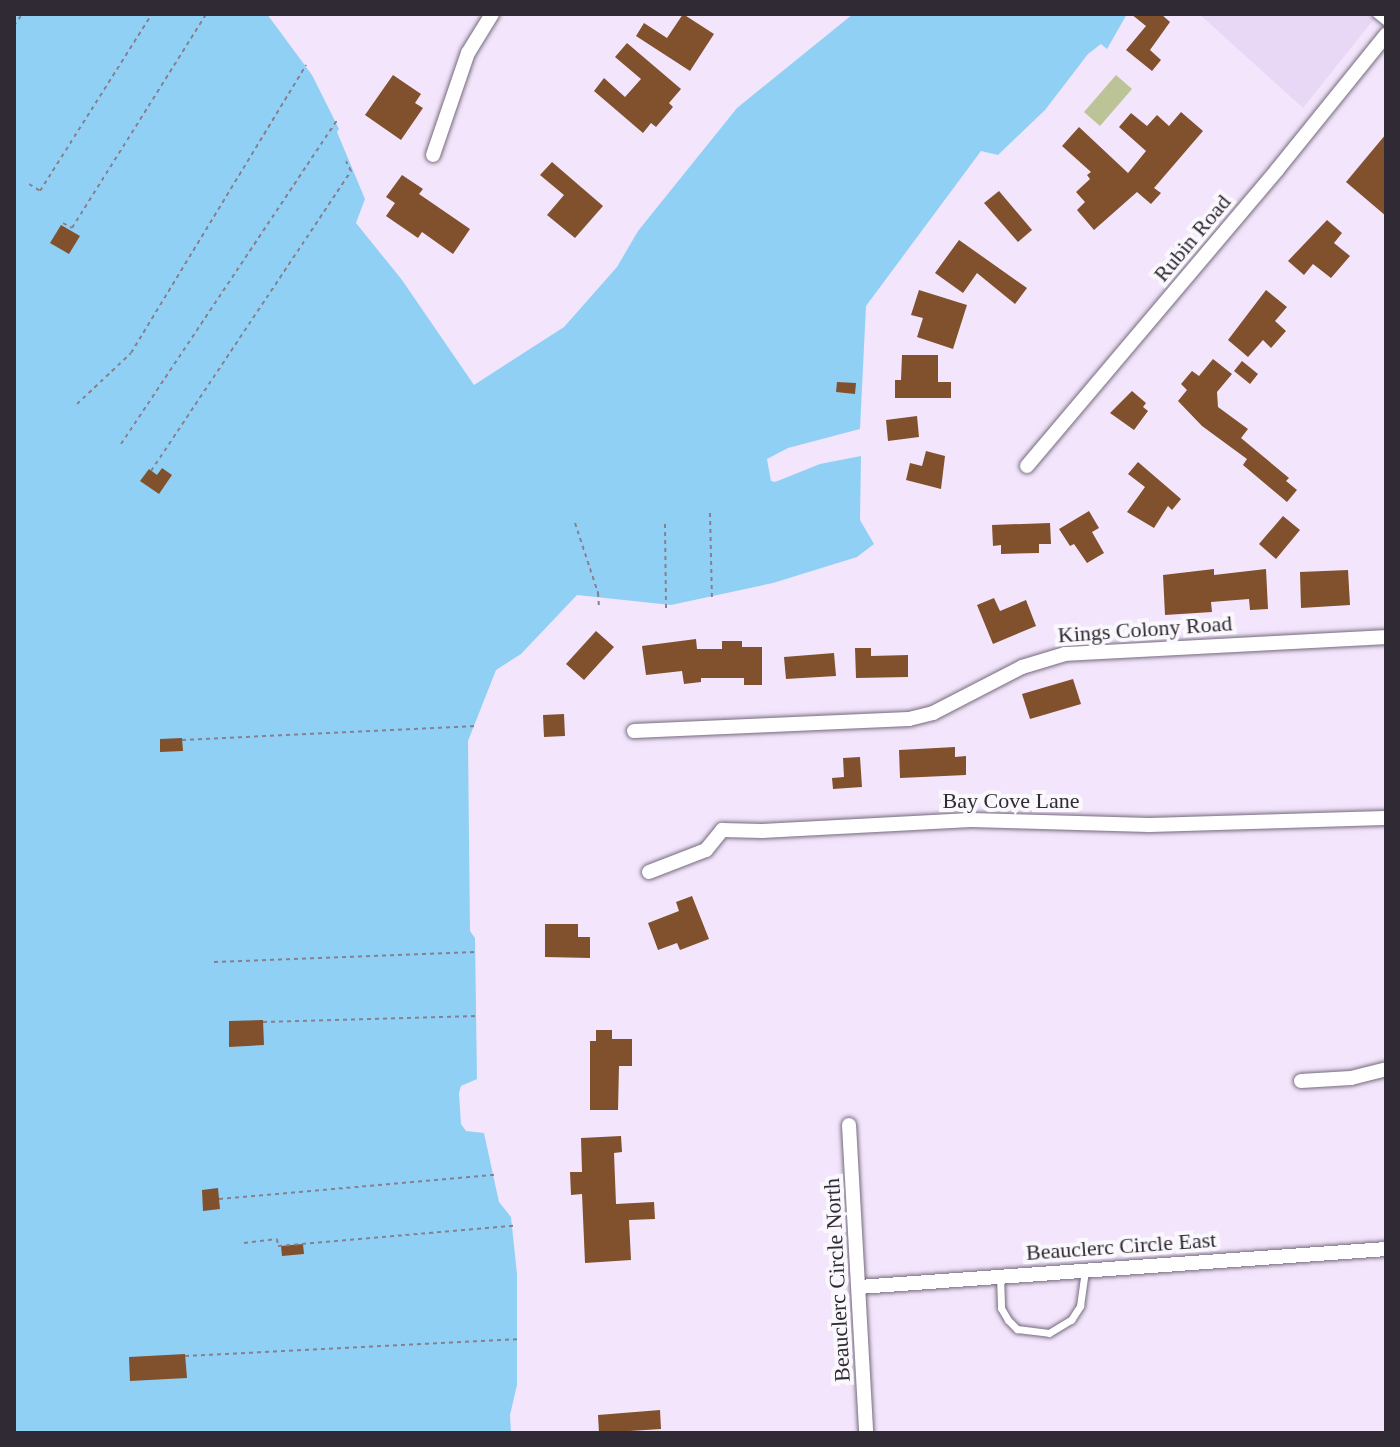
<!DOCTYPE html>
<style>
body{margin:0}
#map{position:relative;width:1400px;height:1447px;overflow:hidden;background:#f3e6fc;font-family:Georgia,serif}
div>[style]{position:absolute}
.built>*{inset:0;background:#e9d8f5}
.green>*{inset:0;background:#bcc396}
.water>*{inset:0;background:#91d0f5}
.building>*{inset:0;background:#81502d}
.path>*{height:2px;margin-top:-1px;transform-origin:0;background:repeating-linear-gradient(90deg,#887f8e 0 4px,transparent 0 8px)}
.roads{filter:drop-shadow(0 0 2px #756a7d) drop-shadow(0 0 2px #756a7d)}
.lane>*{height:7px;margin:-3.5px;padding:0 3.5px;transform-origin:3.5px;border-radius:3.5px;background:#fff}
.street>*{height:14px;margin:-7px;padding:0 7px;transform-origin:7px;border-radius:7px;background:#fff}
span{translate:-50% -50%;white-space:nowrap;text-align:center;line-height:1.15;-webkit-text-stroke:8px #faf8fc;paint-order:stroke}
.street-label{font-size:22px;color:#2f2a33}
.frame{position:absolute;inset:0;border:16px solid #2f2a33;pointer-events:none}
</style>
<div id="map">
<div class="built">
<i style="clip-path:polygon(1199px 14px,1378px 14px,1303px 108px)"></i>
</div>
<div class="green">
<i style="clip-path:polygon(1116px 75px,1132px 89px,1100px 126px,1084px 112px)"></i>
</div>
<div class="water">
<i style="clip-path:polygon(14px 14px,267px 14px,312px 75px,339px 129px,337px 132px,365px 199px,356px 223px,402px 280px,474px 385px,564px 327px,617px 267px,638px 231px,737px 108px,853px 14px,1127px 14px,1107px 49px,1101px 44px,1088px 54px,1045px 110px,998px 155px,981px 151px,866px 306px,860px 429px,788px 448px,767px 459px,771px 481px,775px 482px,820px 464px,861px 456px,860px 520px,874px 544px,857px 557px,773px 583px,671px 605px,577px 595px,521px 654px,496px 670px,468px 741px,470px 931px,475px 938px,477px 1079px,461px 1086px,459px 1093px,461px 1124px,466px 1131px,484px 1133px,499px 1202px,511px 1217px,517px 1274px,517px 1385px,510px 1415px,511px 1433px,14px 1433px)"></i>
</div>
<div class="building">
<i style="clip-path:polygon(683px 14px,714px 34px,690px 71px,636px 36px,644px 23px,667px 38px)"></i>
<i style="clip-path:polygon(1131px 14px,1161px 14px,1170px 22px,1150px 50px,1161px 60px,1152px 71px,1126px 50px,1146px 26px)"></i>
<i style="clip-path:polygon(627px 43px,681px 89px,669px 103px,673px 107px,656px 127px,651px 123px,643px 133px,594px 91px,604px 78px,625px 97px,641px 79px,615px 57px)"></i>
<i style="clip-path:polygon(393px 75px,421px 94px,415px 103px,423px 108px,401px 140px,365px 115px)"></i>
<i style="clip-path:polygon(1181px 112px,1203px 131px,1154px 188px,1161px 193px,1151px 204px,1137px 192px,1094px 230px,1077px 210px,1085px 202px,1076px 192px,1090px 179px,1087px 175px,1091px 172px,1062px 146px,1079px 127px,1128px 173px,1146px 151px,1119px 127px,1131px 113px,1147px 126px,1157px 115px,1169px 126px)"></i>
<i style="clip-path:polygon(1386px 134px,1386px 216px,1346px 182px)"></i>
<i style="clip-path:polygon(552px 162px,603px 206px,575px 238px,547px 215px,564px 195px,540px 175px)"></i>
<i style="clip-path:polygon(402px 175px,423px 189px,419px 194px,470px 229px,453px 254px,422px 232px,418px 238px,386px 216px,395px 203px,386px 197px)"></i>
<i style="clip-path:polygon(999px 191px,1032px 230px,1018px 242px,984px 203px)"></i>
<i style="clip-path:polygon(1327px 220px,1342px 233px,1334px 243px,1350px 256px,1331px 278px,1313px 264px,1304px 275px,1288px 261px)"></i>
<i style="clip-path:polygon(61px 225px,80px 236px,69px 254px,50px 243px)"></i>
<i style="clip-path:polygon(959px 240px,1027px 288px,1015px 304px,977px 273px,963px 293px,935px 273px)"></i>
<i style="clip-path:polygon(919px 290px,967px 305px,953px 349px,917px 337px,923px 318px,911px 315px)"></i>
<i style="clip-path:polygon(1266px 290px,1287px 307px,1275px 321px,1286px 331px,1271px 348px,1263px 340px,1248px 357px,1228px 340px)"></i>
<i style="clip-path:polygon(902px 355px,938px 355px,938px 382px,951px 382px,951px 398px,895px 398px,895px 380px,901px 380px)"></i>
<i style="clip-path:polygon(1213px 359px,1232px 374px,1217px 392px,1218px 407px,1248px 429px,1241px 438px,1289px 478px,1286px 481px,1297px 490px,1287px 502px,1243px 465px,1247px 459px,1202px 426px,1178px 401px,1187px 390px,1181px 384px,1192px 371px,1199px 376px)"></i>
<i style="clip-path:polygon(1242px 361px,1258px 374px,1250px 384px,1234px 371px)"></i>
<i style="clip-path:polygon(837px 382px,856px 383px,855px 394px,836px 392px)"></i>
<i style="clip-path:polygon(1132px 391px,1146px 403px,1143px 407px,1148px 411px,1134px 430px,1110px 413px)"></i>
<i style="clip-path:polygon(917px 416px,919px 437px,888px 441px,886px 420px)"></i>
<i style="clip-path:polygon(926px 451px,945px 456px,941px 489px,906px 480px,910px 463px,922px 466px)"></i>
<i style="clip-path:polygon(1138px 462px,1181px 499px,1172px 510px,1168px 506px,1154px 528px,1127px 512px,1145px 487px,1128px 474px)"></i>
<i style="clip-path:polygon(162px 468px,172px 475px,159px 494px,140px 481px,149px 469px,157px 475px)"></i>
<i style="clip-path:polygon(1089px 511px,1099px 528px,1092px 532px,1104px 553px,1087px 563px,1074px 544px,1070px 546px,1059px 529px)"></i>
<i style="clip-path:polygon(1283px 516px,1300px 530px,1276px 559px,1259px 544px)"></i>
<i style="clip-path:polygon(1050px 523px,1051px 544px,1039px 544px,1039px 553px,1001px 554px,1001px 545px,993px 546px,992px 525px)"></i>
<i style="clip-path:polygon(1214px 569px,1214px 575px,1266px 569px,1268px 609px,1250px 610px,1249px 599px,1211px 602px,1212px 612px,1165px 615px,1163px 575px)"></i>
<i style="clip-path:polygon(1348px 570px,1350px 605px,1301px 608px,1300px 572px)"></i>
<i style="clip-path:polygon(994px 598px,1000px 611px,1026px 600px,1036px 626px,993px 644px,977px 605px)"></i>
<i style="clip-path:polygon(596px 631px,614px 647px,584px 680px,566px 664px)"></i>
<i style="clip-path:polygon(696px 639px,697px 649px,722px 649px,722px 641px,742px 641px,742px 647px,762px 647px,762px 685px,744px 685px,744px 678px,701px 678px,701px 682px,684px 684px,682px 671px,646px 675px,642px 646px)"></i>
<i style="clip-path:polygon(855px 648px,871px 648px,871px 656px,908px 655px,908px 677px,856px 678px)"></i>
<i style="clip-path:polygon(834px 653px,836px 676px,786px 679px,784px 657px)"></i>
<i style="clip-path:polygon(1073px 679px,1081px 704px,1030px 719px,1022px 694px)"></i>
<i style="clip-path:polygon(564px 714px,565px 736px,544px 737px,543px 715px)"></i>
<i style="clip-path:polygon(182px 738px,183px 751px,160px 752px,160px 739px)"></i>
<i style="clip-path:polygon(955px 747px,955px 757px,966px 756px,966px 775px,900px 778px,899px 750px)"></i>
<i style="clip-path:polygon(860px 757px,862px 787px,833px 789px,832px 778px,844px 777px,843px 758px)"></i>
<i style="clip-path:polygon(692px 896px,709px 939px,680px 950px,677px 943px,658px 950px,648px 923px,679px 911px,676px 902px)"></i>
<i style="clip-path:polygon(545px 924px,578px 924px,578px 937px,590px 937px,590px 958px,545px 957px)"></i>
<i style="clip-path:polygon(263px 1020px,264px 1045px,229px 1047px,229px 1021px)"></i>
<i style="clip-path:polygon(596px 1030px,612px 1030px,612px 1039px,632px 1039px,632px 1066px,619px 1066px,618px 1110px,590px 1110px,590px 1041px,596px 1041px)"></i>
<i style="clip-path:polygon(621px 1136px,622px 1152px,614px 1153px,616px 1204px,654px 1202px,655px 1219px,629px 1220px,631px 1260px,585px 1263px,582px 1194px,571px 1195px,570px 1172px,582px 1172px,581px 1138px)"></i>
<i style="clip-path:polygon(218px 1188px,220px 1209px,203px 1211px,202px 1190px)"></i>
<i style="clip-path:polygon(303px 1244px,304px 1254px,282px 1256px,281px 1246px)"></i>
<i style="clip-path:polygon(185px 1354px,187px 1378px,130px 1381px,129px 1357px)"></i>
<i style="clip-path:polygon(660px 1410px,661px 1429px,599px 1433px,598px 1415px)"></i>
</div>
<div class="path">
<i style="left:14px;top:26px;width:14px;rotate:-56deg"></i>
<i style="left:29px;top:184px;width:13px;rotate:32deg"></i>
<i style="left:40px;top:191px;width:209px;rotate:-57.7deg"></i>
<i style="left:63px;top:223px;width:10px;rotate:29deg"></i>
<i style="left:72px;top:228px;width:252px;rotate:-57.9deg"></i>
<i style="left:77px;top:404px;width:74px;rotate:-43.4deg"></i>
<i style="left:131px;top:353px;width:337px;rotate:-58.7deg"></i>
<i style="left:121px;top:444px;width:389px;rotate:-56.3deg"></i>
<i style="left:151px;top:471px;width:361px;rotate:-56.3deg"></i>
<i style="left:351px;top:171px;width:11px;rotate:-117deg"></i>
<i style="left:710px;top:513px;width:88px;rotate:88.7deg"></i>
<i style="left:575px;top:523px;width:74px;rotate:71.8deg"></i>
<i style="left:598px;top:593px;width:15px;rotate:86deg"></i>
<i style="left:665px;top:524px;width:84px;rotate:89.3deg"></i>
<i style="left:182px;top:740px;width:295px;rotate:-2.7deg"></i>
<i style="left:214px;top:962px;width:262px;rotate:-2.2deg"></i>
<i style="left:263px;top:1022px;width:214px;rotate:-1.6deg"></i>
<i style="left:219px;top:1199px;width:277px;rotate:-5deg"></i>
<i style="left:244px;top:1243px;width:33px;rotate:-7deg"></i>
<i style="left:277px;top:1239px;width:7px;rotate:82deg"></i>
<i style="left:278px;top:1246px;width:236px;rotate:-4.9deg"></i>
<i style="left:185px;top:1356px;width:333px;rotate:-2.9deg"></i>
</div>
<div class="roads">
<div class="lane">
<i style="left:1376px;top:14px;width:13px;rotate:39deg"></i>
<i style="left:1000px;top:1276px;width:32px;rotate:88deg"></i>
<i style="left:1001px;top:1308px;width:14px;rotate:60deg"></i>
<i style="left:1008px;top:1320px;width:13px;rotate:45deg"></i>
<i style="left:1017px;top:1329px;width:32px;rotate:7deg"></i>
<i style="left:1049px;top:1333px;width:26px;rotate:-31deg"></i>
<i style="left:1071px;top:1320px;width:17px;rotate:-57deg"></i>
<i style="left:1080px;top:1306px;width:35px;rotate:-82deg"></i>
</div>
<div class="street">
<i style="left:433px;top:155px;width:108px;rotate:-71.1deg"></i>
<i style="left:468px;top:53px;width:46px;rotate:-58.4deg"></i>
<i style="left:1027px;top:466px;width:387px;rotate:-49.8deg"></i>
<i style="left:1277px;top:170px;width:174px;rotate:-51.1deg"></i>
<i style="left:634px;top:731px;width:275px;rotate:-2.5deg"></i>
<i style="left:909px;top:719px;width:25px;rotate:-14deg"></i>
<i style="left:933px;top:713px;width:100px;rotate:-27.3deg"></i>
<i style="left:1022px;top:667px;width:45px;rotate:-16.8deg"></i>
<i style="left:1065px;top:654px;width:321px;rotate:-3deg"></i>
<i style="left:649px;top:872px;width:61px;rotate:-21.1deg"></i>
<i style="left:706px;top:850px;width:26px;rotate:-51deg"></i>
<i style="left:722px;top:830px;width:40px;rotate:1.4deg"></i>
<i style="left:762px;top:831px;width:209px;rotate:-3deg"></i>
<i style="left:971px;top:820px;width:178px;rotate:1.6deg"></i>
<i style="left:1149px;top:825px;width:237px;rotate:-1.7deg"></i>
<i style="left:1301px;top:1081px;width:50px;rotate:-3.4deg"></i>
<i style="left:1351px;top:1078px;width:36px;rotate:-14deg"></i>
<i style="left:849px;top:1125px;width:308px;rotate:86.8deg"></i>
<i style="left:859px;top:1287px;width:528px;rotate:-4.12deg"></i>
</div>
</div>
<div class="street-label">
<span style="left:1192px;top:238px;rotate:-50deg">Rubin Road</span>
<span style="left:1145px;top:629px;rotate:-4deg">Kings Colony Road</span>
<span style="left:1011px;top:801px">Bay Cove Lane</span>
<span style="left:1121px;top:1246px;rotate:-4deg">Beauclerc Circle East</span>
<span style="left:837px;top:1280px;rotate:-93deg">Beauclerc Circle North</span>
</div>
<div class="frame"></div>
</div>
